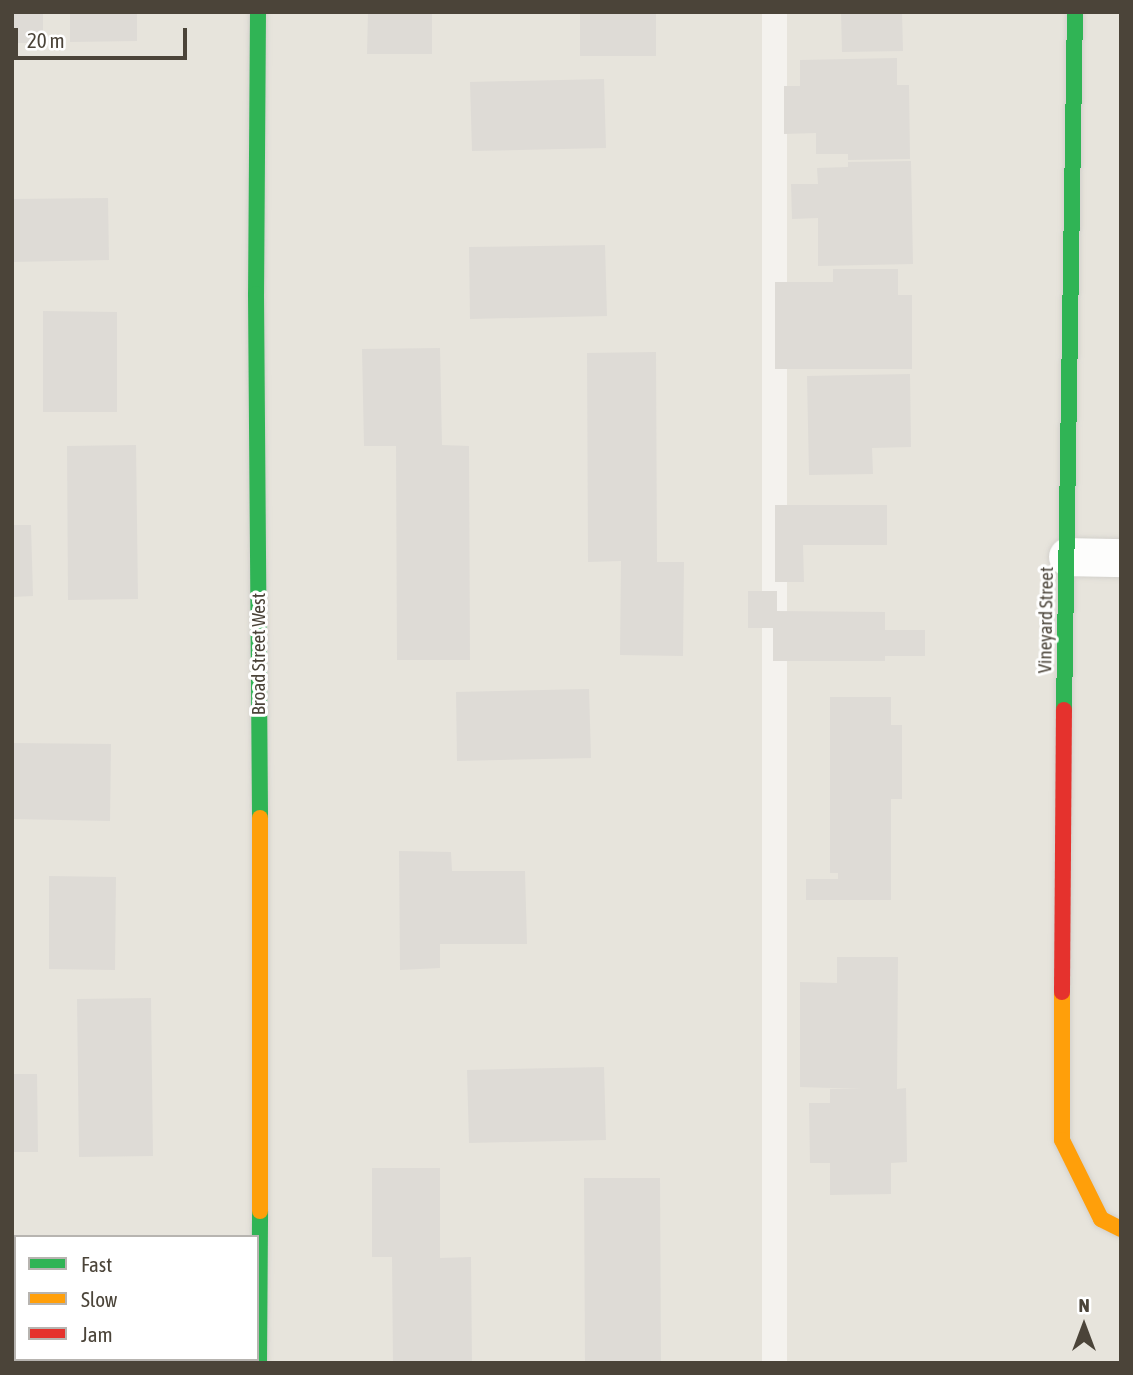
<!DOCTYPE html>
<style>
body{margin:0}
#map{position:relative;width:1133px;height:1375px;overflow:hidden;background:#f4f2ee;font-family:"Asap Condensed",sans-serif}
div>[style]{position:absolute}
.residential>*{inset:0;background:#e7e4dc}
.building>*{inset:0;background:#dedbd6}
.roads{filter:drop-shadow(0 0 2px #d2d0cb) drop-shadow(0 0 2px #d2d0cb)}
.street>*{height:38px;margin:-19px;padding:0 19px;transform-origin:19px;border-radius:19px;background:#fdfdfc}
.fast>*{height:16px;margin:-8px;padding:0 8px;transform-origin:8px;border-radius:8px;background:#30b455}
.slow>*{height:16px;margin:-8px;padding:0 8px;transform-origin:8px;border-radius:8px;background:#ff9f0a}
.jam>*{height:16px;margin:-8px;padding:0 8px;transform-origin:8px;border-radius:8px;background:#e5322d}
span{translate:-50% -50%;white-space:nowrap;text-align:center;line-height:1.15;-webkit-text-stroke:6px #fff;paint-order:stroke}
.street-label{font-size:19px;color:#4b4439}
.frame{position:absolute;inset:0;border:14px solid #4b4439;pointer-events:none}
.legend{position:absolute;left:14px;top:1235px;width:245px;height:126px;box-sizing:border-box;background:#fff;border:2px solid #b7b4b0;margin:0;padding:9px 12px;list-style:none;font-size:21px;color:#4b4439}
.legend li{display:flex;align-items:center;gap:14px;height:35px}
.legend b{width:35px;border:2px solid #b7b4b0}
.north{position:absolute;left:1049px;top:1291px;width:70px;height:70px;-webkit-text-stroke:5px #fff;paint-order:stroke;rotate:0deg;font-size:19px;font-weight:700;line-height:28px;text-align:center;color:#4b4439}
.north::after{content:'';display:block;margin:auto;width:24px;height:32px;background:#4b4439;clip-path:polygon(50% 0,100% 100%,50% 72%,0 100%)}
.scale{position:absolute;left:14px;top:28px;width:173px;height:32px;box-sizing:border-box;border:4px solid #4b4439;border-top:0;padding-left:9px;font-size:21px;line-height:24px;white-space:nowrap;color:#4b4439;-webkit-text-stroke:5px #fff;paint-order:stroke}
</style>
<div id="map">
<div class="residential">
<i style="clip-path:polygon(evenodd,12px 12px,762px 12px,762px 1363px,12px 1363px,12px 12px,16px 1237px,257px 1237px,257px 1359px,16px 1359px,16px 1237px)"></i>
<i style="clip-path:polygon(787px 12px,1121px 12px,1121px 1363px,787px 1363px)"></i>
</div>
<div class="building">
<i style="clip-path:polygon(12px 12px,43px 12px,43px 43px,12px 43px)"></i>
<i style="clip-path:polygon(70px 12px,137px 12px,137px 41px,70px 42px)"></i>
<i style="clip-path:polygon(368px 12px,432px 12px,432px 54px,367px 54px)"></i>
<i style="clip-path:polygon(580px 12px,656px 12px,656px 56px,580px 56px)"></i>
<i style="clip-path:polygon(841px 12px,902px 12px,903px 51px,842px 52px)"></i>
<i style="clip-path:polygon(897px 58px,897px 85px,909px 85px,910px 159px,848px 160px,848px 154px,816px 154px,816px 133px,784px 134px,784px 86px,800px 86px,800px 60px)"></i>
<i style="clip-path:polygon(604px 79px,606px 148px,472px 151px,470px 82px)"></i>
<i style="clip-path:polygon(911px 161px,913px 264px,818px 266px,818px 218px,792px 219px,791px 184px,818px 184px,817px 168px,848px 167px,848px 162px)"></i>
<i style="clip-path:polygon(108px 198px,109px 260px,12px 262px,12px 199px)"></i>
<i style="clip-path:polygon(605px 245px,607px 316px,470px 319px,469px 247px)"></i>
<i style="clip-path:polygon(833px 269px,898px 269px,898px 295px,912px 295px,912px 369px,775px 369px,775px 282px,833px 282px)"></i>
<i style="clip-path:polygon(43px 311px,117px 312px,117px 412px,43px 412px)"></i>
<i style="clip-path:polygon(440px 348px,442px 445px,469px 446px,470px 660px,397px 660px,396px 446px,364px 446px,362px 349px)"></i>
<i style="clip-path:polygon(656px 352px,657px 562px,684px 562px,683px 656px,620px 655px,621px 561px,588px 562px,587px 353px)"></i>
<i style="clip-path:polygon(910px 374px,911px 447px,872px 448px,873px 474px,809px 475px,807px 376px)"></i>
<i style="clip-path:polygon(136px 445px,138px 599px,68px 600px,67px 446px)"></i>
<i style="clip-path:polygon(775px 505px,887px 505px,887px 545px,803px 545px,804px 582px,775px 582px)"></i>
<i style="clip-path:polygon(12px 525px,31px 525px,33px 596px,12px 597px)"></i>
<i style="clip-path:polygon(748px 591px,777px 591px,777px 611px,885px 612px,885px 630px,925px 630px,925px 656px,885px 656px,885px 661px,773px 661px,773px 628px,748px 628px)"></i>
<i style="clip-path:polygon(589px 689px,591px 758px,457px 761px,456px 692px)"></i>
<i style="clip-path:polygon(830px 697px,891px 697px,891px 725px,902px 725px,902px 799px,891px 799px,891px 900px,806px 900px,806px 879px,838px 879px,838px 873px,830px 873px)"></i>
<i style="clip-path:polygon(12px 743px,111px 744px,110px 821px,12px 819px)"></i>
<i style="clip-path:polygon(399px 851px,451px 852px,452px 871px,525px 871px,527px 944px,440px 944px,440px 968px,400px 970px)"></i>
<i style="clip-path:polygon(49px 876px,116px 877px,115px 970px,49px 969px)"></i>
<i style="clip-path:polygon(837px 957px,898px 957px,897px 1089px,906px 1088px,907px 1162px,891px 1163px,891px 1194px,830px 1195px,830px 1163px,810px 1163px,809px 1103px,830px 1103px,830px 1089px,863px 1089px,800px 1087px,800px 982px,837px 983px)"></i>
<i style="clip-path:polygon(151px 998px,153px 1156px,79px 1157px,77px 999px)"></i>
<i style="clip-path:polygon(604px 1067px,606px 1140px,469px 1143px,467px 1070px)"></i>
<i style="clip-path:polygon(12px 1074px,37px 1074px,38px 1152px,12px 1152px)"></i>
<i style="clip-path:polygon(372px 1168px,440px 1168px,440px 1258px,471px 1257px,472px 1363px,393px 1363px,392px 1257px,372px 1257px)"></i>
<i style="clip-path:polygon(584px 1178px,660px 1178px,661px 1363px,585px 1363px)"></i>
</div>
<div class="roads">
<div class="street">
<i style="left:1068px;top:557px;width:53px;rotate:1.1deg"></i>
<i style="left:12px;top:1299px;width:4px"></i>
</div>
<div class="fast">
<i style="left:258px;top:12px;width:282px;rotate:90.4deg"></i>
<i style="left:256px;top:294px;width:524px;rotate:89.56deg"></i>
<i style="left:1064px;top:710px;width:698px;rotate:-89.1deg"></i>
<i style="left:259px;top:1363px;width:152px;rotate:-89.6deg"></i>
</div>
<div class="slow">
<i style="left:260px;top:818px;width:393px;rotate:90deg"></i>
<i style="left:1062px;top:992px;width:148px;rotate:90deg"></i>
<i style="left:1062px;top:1140px;width:88px;rotate:63.7deg"></i>
<i style="left:1101px;top:1219px;width:22px;rotate:27deg"></i>
</div>
<div class="jam">
<i style="left:1062px;top:992px;width:282px;rotate:-89.6deg"></i>
</div>
</div>
<div class="street-label">
<span style="left:1046px;top:620px;rotate:-89deg">Vineyard Street</span>
<span style="left:259px;top:654px;rotate:-90deg">Broad Street West</span>
</div>
<div class="frame"></div>
<ul class="legend">
<li><b style="height:9px;background:#30b455"></b>Fast</li>
<li><b style="height:9px;background:#ff9f0a"></b>Slow</li>
<li><b style="height:9px;background:#e5322d"></b>Jam</li>
</ul>
<div class="north">N</div>
<div class="scale">20 m</div>
</div>
